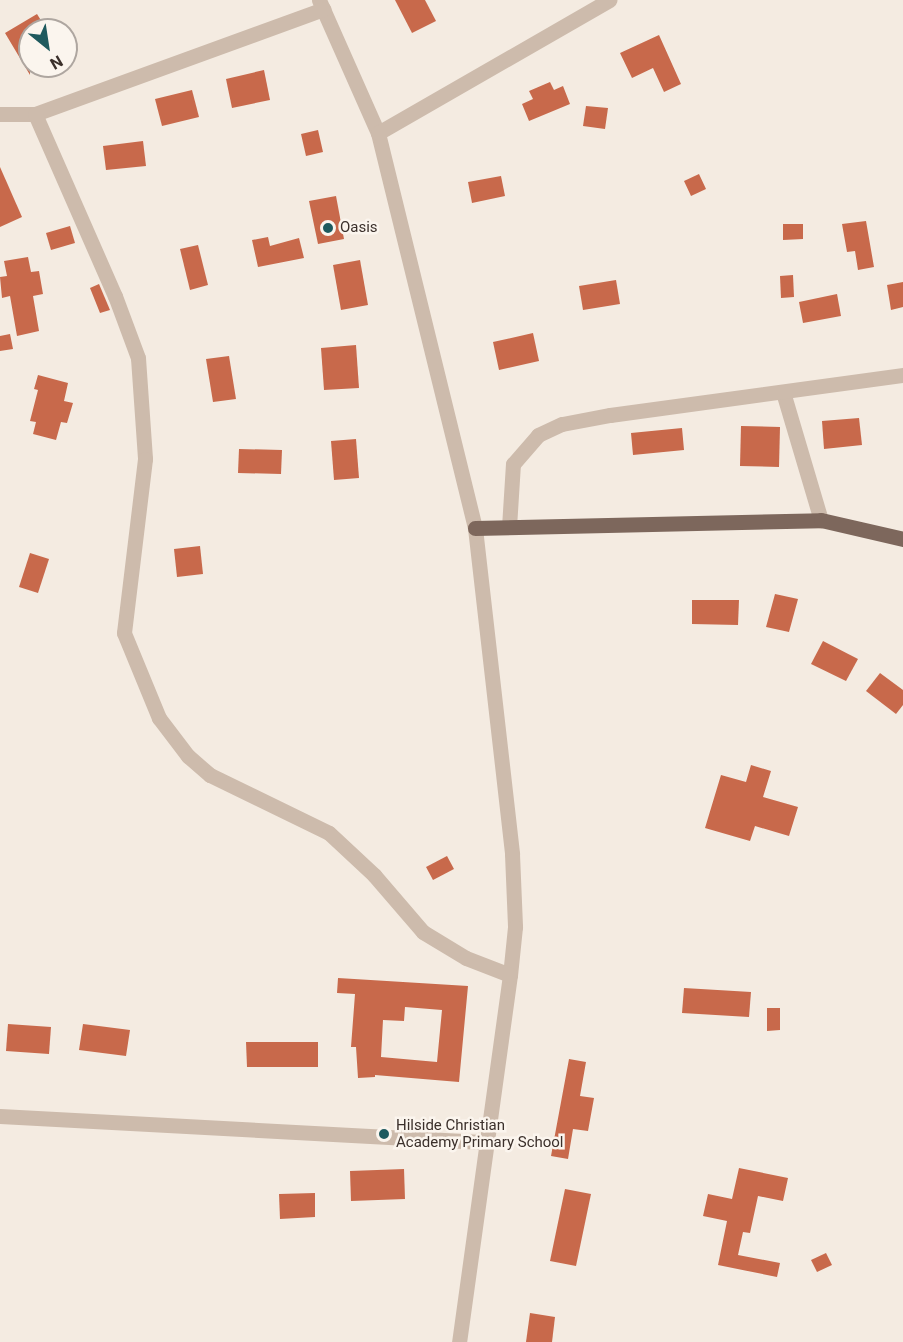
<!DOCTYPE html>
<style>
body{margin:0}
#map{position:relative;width:903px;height:1342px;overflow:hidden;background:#f4ebe1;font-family:Roboto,sans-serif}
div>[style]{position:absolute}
.building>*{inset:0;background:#c8694b}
.minor>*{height:15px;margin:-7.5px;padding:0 7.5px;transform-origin:7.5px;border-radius:7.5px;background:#cdbbac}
.major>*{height:15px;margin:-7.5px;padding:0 7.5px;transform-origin:7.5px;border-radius:7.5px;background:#7d675c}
.dots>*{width:16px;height:16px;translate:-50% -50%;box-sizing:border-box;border:3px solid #fbf5ee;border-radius:50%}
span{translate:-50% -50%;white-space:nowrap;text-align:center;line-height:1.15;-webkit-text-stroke:5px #fbf5ee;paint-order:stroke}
.poi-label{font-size:15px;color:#3b302b}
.left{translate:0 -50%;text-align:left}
.north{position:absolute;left:18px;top:18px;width:60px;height:60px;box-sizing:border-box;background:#fbf5ee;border:2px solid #aea6a0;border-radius:50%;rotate:150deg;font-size:16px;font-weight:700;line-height:24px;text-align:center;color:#3b302b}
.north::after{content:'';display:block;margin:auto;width:21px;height:27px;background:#1f5a5e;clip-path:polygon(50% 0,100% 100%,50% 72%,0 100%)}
</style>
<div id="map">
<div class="building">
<i style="clip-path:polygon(395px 0,425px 0,436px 21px,412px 33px)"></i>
<i style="clip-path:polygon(37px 14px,47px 30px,30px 30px,30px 75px,5px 33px)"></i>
<i style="clip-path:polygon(659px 35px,681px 84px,664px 92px,653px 68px,632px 78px,620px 53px)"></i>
<i style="clip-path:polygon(264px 70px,270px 100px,232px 108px,226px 79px)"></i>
<i style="clip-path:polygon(550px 82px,554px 90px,563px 86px,570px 104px,529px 121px,522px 104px,533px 99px,529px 91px)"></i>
<i style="clip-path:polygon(192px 90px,199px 117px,162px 126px,155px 99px)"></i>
<i style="clip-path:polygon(586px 106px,608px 108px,605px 129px,583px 126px)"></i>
<i style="clip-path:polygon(318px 130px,323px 152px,306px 156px,301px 134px)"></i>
<i style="clip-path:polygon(143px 141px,146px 166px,106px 170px,103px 146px)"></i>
<i style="clip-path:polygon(0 167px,22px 217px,0 227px)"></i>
<i style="clip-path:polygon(699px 174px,706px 189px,691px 196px,684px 181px)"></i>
<i style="clip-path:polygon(501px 176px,505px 196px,472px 203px,468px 182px)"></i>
<i style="clip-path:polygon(336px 196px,344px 239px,318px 244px,309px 201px)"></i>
<i style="clip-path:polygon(866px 221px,874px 267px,858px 270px,855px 251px,847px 252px,842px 224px)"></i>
<i style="clip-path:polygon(783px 224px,803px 224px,803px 239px,783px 240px)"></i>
<i style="clip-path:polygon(70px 226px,75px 243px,51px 250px,46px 233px)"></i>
<i style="clip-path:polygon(268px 237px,270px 246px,299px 238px,304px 258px,258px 267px,252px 240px)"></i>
<i style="clip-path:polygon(198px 245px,208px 285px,190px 290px,180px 249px)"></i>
<i style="clip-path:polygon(28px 257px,31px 272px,39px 271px,43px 294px,33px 296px,39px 331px,17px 336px,10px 296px,2px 298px,0 277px,7px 276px,4px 261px)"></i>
<i style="clip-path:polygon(360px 260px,368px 305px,341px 310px,333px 265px)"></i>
<i style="clip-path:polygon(793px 275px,794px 297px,781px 298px,780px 276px)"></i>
<i style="clip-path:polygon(616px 280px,620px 304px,583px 310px,579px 286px)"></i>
<i style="clip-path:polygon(903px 282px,903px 307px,891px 310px,887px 285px)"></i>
<i style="clip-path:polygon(99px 284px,110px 310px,100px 313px,90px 288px)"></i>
<i style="clip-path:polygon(837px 294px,841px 316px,803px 323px,799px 302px)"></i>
<i style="clip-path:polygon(533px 333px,539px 361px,499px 370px,493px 342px)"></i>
<i style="clip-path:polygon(10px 334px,13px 349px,0 351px,0 336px)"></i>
<i style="clip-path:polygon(356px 345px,359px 388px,324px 390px,321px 348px)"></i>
<i style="clip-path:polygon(229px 356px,236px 399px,213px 402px,206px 359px)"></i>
<i style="clip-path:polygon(38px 375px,68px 383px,64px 401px,73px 403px,67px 423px,61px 422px,56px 440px,33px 434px,36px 422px,30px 421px,38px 390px,34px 389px)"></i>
<i style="clip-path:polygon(859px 418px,862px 445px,824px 449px,822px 421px)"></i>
<i style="clip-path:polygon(741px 426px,780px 427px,779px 467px,740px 466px)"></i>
<i style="clip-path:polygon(682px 428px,684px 450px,633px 455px,631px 433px)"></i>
<i style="clip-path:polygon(356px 439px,359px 478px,334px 480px,331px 441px)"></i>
<i style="clip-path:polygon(239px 449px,282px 450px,281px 474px,238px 473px)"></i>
<i style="clip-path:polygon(200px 546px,203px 574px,177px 577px,174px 549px)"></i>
<i style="clip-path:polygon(30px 553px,49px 559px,38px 593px,19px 587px)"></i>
<i style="clip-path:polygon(775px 594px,798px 599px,789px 632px,766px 627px)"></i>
<i style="clip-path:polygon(692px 600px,739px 600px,738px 625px,692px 624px)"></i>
<i style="clip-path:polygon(823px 641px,858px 659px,846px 681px,811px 664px)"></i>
<i style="clip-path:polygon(880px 673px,903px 690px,903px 705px,896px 714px,866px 691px)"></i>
<i style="clip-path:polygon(751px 765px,771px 771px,763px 797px,798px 807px,789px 836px,755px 826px,750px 841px,705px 828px,721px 775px,746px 782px)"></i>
<i style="clip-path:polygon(447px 856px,454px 869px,433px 880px,426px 867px)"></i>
<i style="clip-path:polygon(evenodd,338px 978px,468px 986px,459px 1082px,375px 1075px,375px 1077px,358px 1078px,356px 1047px,351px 1047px,355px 994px,337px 993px,338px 978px,405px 1007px,442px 1010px,437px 1062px,381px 1057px,383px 1020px,404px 1021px,405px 1007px)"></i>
<i style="clip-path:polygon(684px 988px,751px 992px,749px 1017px,682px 1013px)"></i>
<i style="clip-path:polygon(767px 1008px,780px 1008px,780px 1030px,767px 1031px)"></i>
<i style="clip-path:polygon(8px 1024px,51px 1027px,49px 1054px,6px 1051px)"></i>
<i style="clip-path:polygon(83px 1024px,130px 1030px,126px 1056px,79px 1050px)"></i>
<i style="clip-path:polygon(246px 1042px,318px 1042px,318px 1067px,247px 1067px)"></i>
<i style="clip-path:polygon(569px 1059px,586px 1062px,580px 1096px,594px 1098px,588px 1131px,573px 1129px,568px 1159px,551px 1156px)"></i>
<i style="clip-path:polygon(739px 1168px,788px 1178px,783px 1201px,758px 1196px,750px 1233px,743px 1232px,738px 1255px,780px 1263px,777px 1277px,718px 1265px,727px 1221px,703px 1216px,708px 1194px,732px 1199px)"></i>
<i style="clip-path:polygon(404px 1169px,405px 1199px,351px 1201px,350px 1171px)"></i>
<i style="clip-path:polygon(565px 1189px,591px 1194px,576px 1266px,550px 1261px)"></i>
<i style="clip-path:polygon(315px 1193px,315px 1217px,280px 1219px,279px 1194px)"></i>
<i style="clip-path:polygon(826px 1253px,832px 1265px,817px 1272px,811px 1260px)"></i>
<i style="clip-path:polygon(530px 1313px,555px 1317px,552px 1342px,526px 1342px)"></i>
</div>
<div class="minor">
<i style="left:319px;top:0;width:145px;rotate:66.1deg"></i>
<i style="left:378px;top:133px;width:407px;rotate:76.2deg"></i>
<i style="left:475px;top:528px;width:328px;rotate:83.5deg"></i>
<i style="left:512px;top:854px;width:73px;rotate:87.6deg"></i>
<i style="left:515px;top:927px;width:48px;rotate:95.9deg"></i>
<i style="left:510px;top:975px;width:371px;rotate:97.9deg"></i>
<i style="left:0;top:114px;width:35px"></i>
<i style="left:35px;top:114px;width:307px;rotate:-20deg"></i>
<i style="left:35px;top:114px;width:199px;rotate:66.3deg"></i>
<i style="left:115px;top:296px;width:66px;rotate:69.6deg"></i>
<i style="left:138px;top:358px;width:101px;rotate:86deg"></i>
<i style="left:145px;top:459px;width:175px;rotate:96.9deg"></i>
<i style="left:124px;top:633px;width:92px;rotate:67.6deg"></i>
<i style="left:159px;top:718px;width:48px;rotate:52.7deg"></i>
<i style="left:188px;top:756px;width:29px;rotate:41deg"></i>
<i style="left:210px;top:775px;width:132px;rotate:26deg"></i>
<i style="left:329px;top:833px;width:62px;rotate:43deg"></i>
<i style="left:374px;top:875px;width:75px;rotate:49.3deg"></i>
<i style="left:423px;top:932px;width:50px;rotate:31.2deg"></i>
<i style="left:466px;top:958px;width:47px;rotate:21.1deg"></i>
<i style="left:378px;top:133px;width:267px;rotate:-29.9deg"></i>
<i style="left:783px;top:392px;width:134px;rotate:73.5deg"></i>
<i style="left:509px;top:527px;width:63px;rotate:-86.4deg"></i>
<i style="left:513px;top:464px;width:38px;rotate:-49deg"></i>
<i style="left:538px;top:435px;width:26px;rotate:-25deg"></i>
<i style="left:562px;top:424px;width:49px;rotate:-10.6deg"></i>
<i style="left:610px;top:415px;width:296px;rotate:-7.8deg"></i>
<i style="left:0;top:1116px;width:487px;rotate:3.1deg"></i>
</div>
<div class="major">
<i style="left:475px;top:528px;width:346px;rotate:-1.3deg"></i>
<i style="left:821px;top:520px;width:84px;rotate:13deg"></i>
</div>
<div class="dots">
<i style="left:328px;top:228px;background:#1f5a5e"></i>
<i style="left:384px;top:1134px;background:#1f5a5e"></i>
</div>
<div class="poi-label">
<span class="left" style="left:340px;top:228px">Oasis</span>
<span class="left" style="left:396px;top:1134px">Hilside Christian<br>Academy Primary School</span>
</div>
<div class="north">N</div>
</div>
